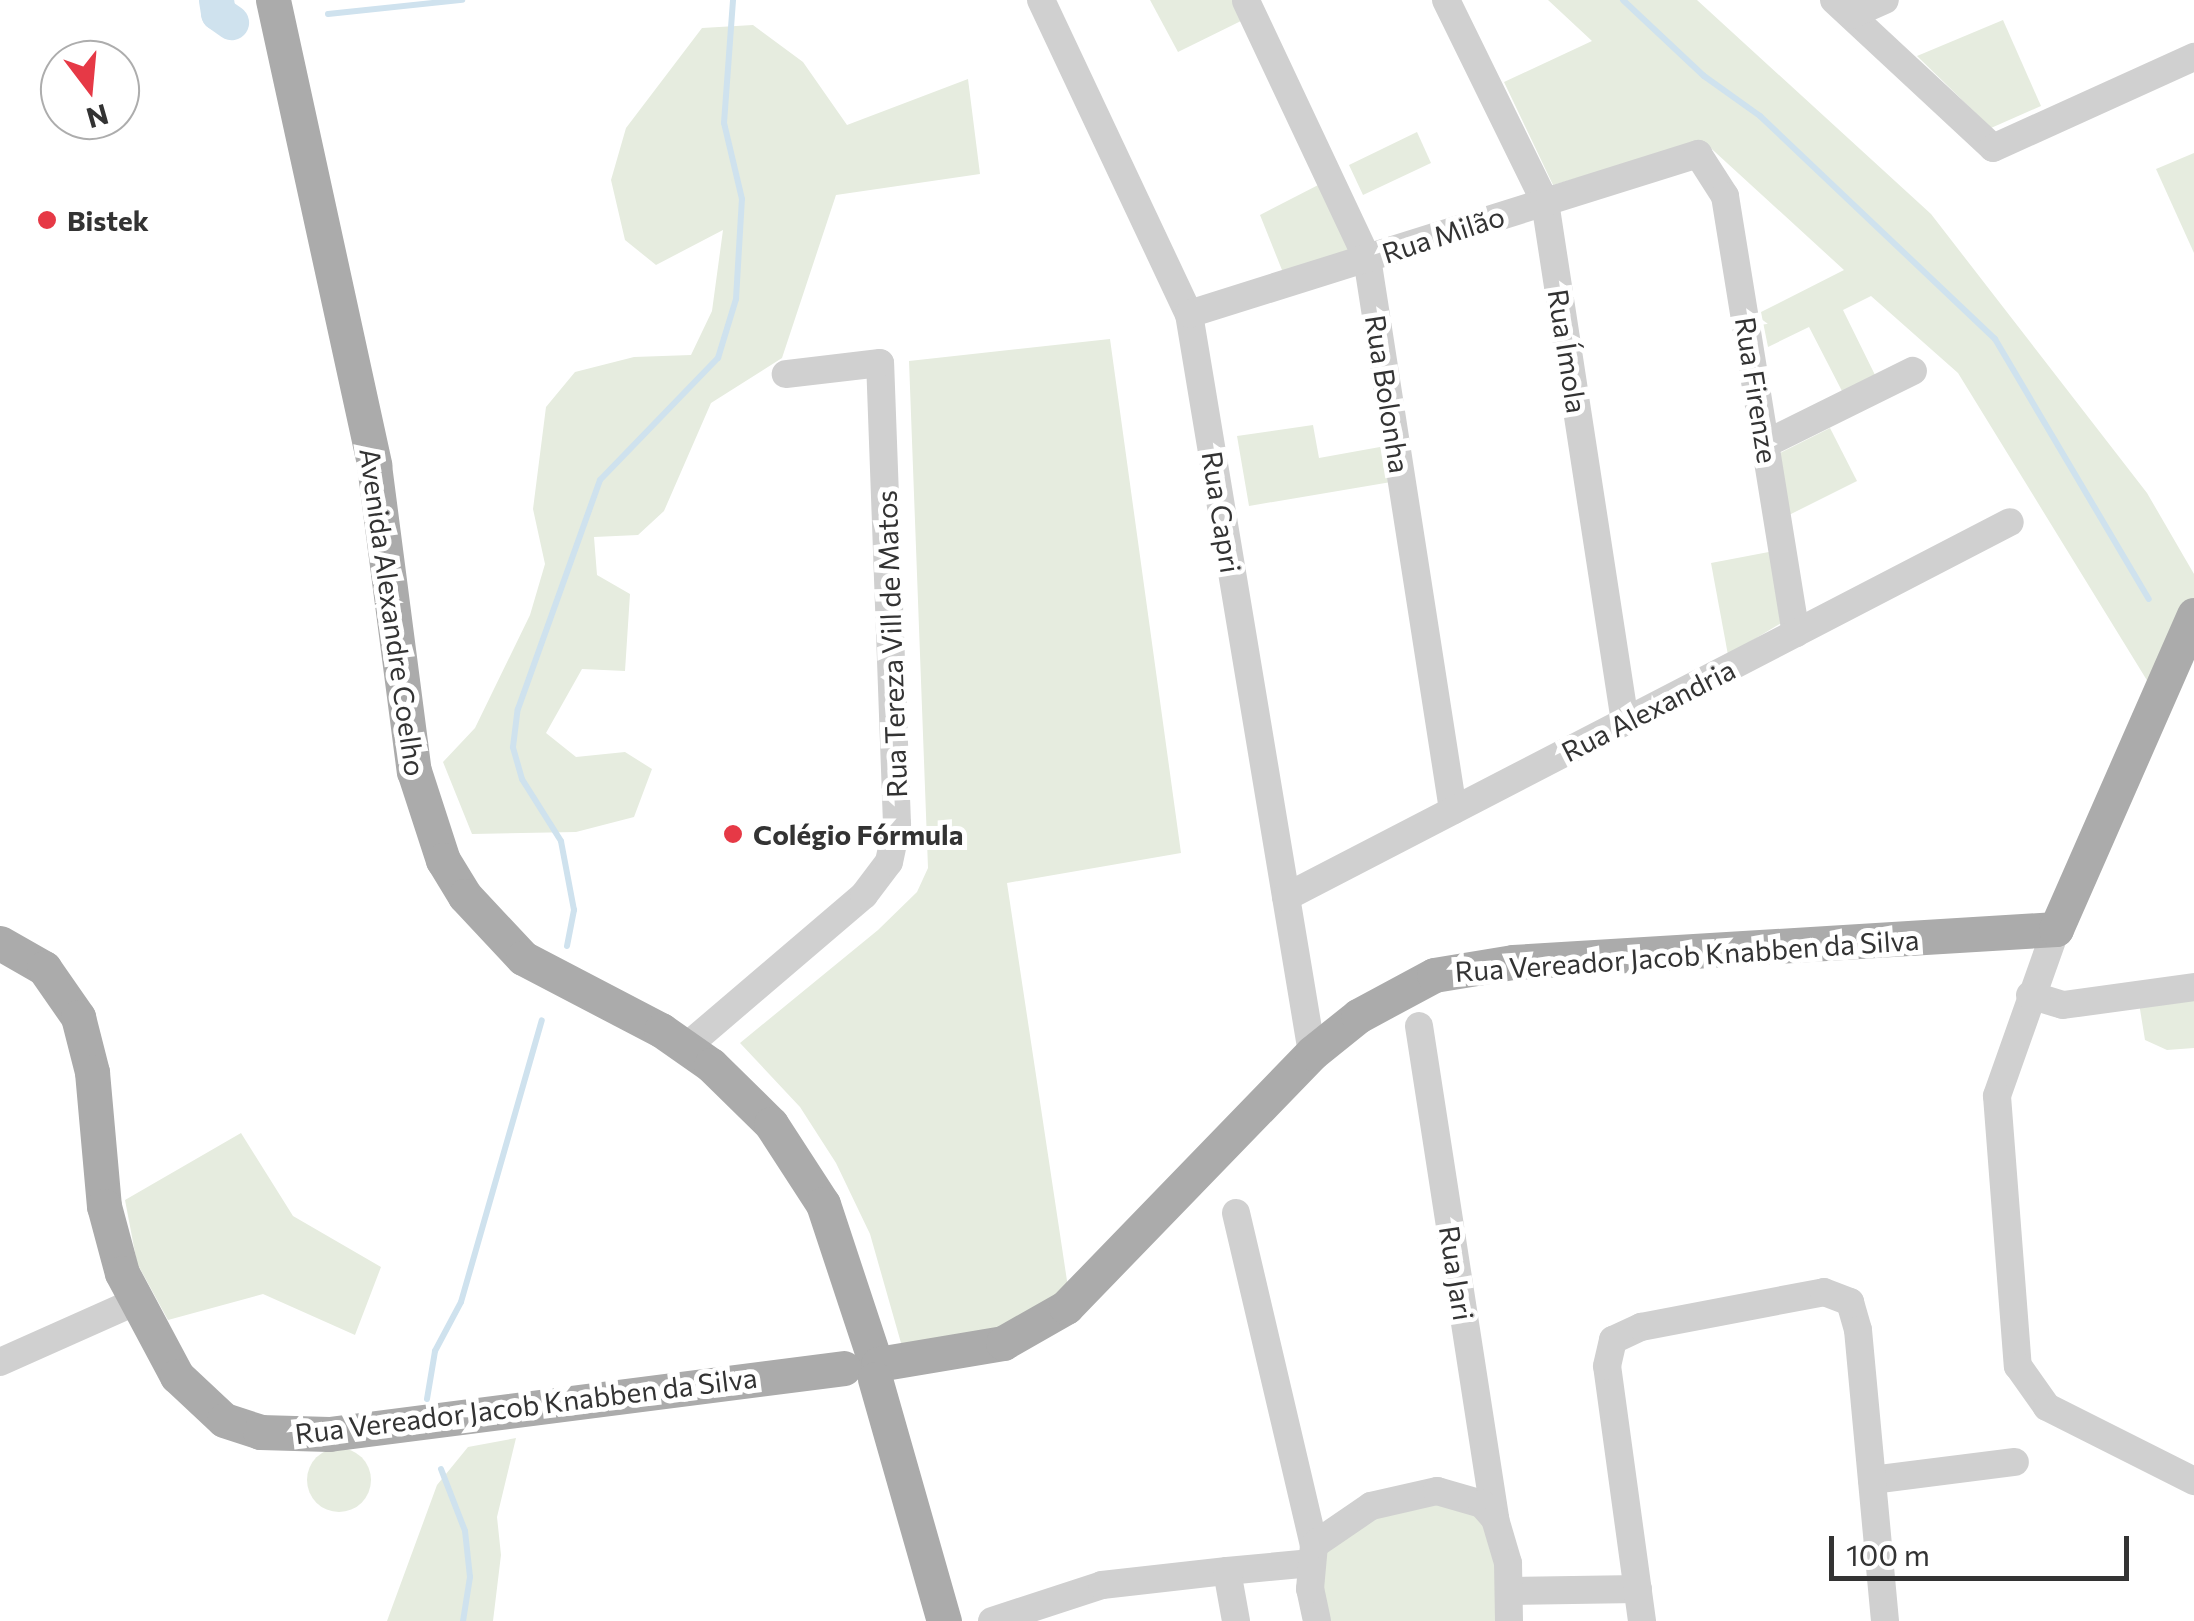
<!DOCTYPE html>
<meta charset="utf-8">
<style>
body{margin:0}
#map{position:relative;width:2194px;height:1621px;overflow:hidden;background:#fff;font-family:Commissioner,sans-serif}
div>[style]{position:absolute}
.green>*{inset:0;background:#e6ecdf}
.round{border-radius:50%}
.stream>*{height:6px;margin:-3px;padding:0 3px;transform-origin:3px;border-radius:3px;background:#cfe2ee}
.river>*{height:35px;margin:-17.5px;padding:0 17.5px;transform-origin:17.5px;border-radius:17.5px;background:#cfe2ee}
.minor>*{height:28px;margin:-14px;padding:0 14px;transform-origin:14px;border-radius:14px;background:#d0d0d0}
.major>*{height:35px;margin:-17.5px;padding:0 17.5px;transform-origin:17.5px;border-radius:17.5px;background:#ababab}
.dots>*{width:28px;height:28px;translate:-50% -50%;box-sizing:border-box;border:5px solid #fff;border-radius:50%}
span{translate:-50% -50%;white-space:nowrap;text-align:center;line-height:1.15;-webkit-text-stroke:10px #fff;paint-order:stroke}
.poi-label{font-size:28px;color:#333;font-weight:700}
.left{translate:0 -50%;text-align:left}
.street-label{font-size:28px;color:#333}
.north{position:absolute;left:40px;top:40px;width:100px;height:100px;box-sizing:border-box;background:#fff;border:2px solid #adadad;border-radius:50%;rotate:164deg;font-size:28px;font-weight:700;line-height:40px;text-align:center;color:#333}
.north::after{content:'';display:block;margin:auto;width:35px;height:45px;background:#e63946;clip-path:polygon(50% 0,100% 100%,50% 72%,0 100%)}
.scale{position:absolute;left:1829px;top:1536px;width:300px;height:45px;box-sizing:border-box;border:5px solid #333;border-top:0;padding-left:12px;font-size:30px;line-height:35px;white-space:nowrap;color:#333;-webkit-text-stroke:8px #fff;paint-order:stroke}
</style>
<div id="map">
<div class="green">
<i style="clip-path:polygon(1150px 0,1235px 0,1245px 19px,1178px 52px)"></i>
<i style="clip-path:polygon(1548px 0,1697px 0,1931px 214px,2147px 493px,2194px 574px,2194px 598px,2148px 682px,1958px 373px,1871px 296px,1843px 310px,1876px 377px,1843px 393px,1809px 327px,1768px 347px,1761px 312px,1844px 270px,1703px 141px,1553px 185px,1504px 82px,1592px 41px)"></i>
<i style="clip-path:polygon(2003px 20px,2041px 106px,1991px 128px,1917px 56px)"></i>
<i style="clip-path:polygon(753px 25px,803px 62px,847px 125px,968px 79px,980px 174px,836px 195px,782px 358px,711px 403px,664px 511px,638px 535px,594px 537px,597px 575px,630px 594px,625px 671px,582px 669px,546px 733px,576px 757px,625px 752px,652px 769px,634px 817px,576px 832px,472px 834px,443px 762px,475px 728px,530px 615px,545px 564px,533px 509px,546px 407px,575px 372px,634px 357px,691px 355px,712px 311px,723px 230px,656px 265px,625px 240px,611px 180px,626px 128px,702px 28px)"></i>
<i style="clip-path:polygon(1417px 132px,1431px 163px,1363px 195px,1349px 165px)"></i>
<i style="clip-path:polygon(2194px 153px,2194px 253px,2156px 169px)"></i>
<i style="clip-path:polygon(1326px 181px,1357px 252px,1284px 275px,1260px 215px)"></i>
<i style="clip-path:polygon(1110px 339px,1181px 853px,1007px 883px,1069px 1294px,1033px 1320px,903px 1350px,870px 1234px,836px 1163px,800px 1107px,740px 1043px,878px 930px,917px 892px,928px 868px,909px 361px)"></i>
<i style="clip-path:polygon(1313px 425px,1319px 458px,1391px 445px,1397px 481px,1249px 506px,1237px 436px)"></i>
<i style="clip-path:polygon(1830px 428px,1857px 481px,1789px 515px,1780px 453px)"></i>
<i style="clip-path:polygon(1774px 551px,1783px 622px,1728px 655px,1711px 563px)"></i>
<i style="clip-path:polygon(2194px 996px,2194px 1048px,2167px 1050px,2145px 1040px,2139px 1003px)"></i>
<i style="clip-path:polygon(241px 1133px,293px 1216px,381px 1267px,355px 1335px,263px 1294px,168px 1320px,137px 1263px,125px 1200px)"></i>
<i style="clip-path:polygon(516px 1438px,497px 1517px,501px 1555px,493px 1621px,387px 1621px,437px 1485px,468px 1447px)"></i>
<i class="round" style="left:307px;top:1448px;width:64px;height:64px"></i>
<i style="clip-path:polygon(1437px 1498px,1477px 1511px,1498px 1547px,1501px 1621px,1325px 1621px,1321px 1549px,1351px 1524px)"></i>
</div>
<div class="stream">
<i style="left:1623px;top:0;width:111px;rotate:43.2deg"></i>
<i style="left:1704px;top:76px;width:69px;rotate:35.5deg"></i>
<i style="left:1760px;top:116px;width:324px;rotate:43.5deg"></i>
<i style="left:1995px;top:339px;width:302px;rotate:59.4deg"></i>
<i style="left:328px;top:14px;width:135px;rotate:-6deg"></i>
<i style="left:567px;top:946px;width:37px;rotate:-79deg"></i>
<i style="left:574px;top:910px;width:70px;rotate:-100.7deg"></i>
<i style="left:561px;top:841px;width:73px;rotate:-122.2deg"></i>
<i style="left:522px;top:779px;width:33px;rotate:-106deg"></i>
<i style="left:513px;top:747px;width:38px;rotate:-83deg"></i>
<i style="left:518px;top:709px;width:243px;rotate:-70.3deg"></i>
<i style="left:600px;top:480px;width:170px;rotate:-46deg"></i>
<i style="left:718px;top:358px;width:62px;rotate:-73deg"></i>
<i style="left:736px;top:299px;width:100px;rotate:-86.6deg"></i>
<i style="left:742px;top:199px;width:78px;rotate:-103.3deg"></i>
<i style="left:724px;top:123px;width:123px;rotate:-85.8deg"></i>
<i style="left:427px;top:1399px;width:49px;rotate:-80.5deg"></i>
<i style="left:435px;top:1351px;width:55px;rotate:-62deg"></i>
<i style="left:461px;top:1302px;width:293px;rotate:-74deg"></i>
<i style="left:441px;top:1469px;width:66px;rotate:68.8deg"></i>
<i style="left:465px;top:1531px;width:46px;rotate:83.8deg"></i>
<i style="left:470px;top:1577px;width:45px;rotate:99deg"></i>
</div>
<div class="river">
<i style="left:216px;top:0;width:13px;rotate:81deg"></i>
<i style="left:218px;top:13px;width:16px;rotate:35deg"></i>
</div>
<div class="minor">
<i style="left:1041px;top:0;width:347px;rotate:64.8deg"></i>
<i style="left:1189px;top:314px;width:749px;rotate:80.55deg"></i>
<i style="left:1446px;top:0;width:225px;rotate:63.9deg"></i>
<i style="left:1545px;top:202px;width:526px;rotate:81.25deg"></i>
<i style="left:1834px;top:0;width:217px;rotate:42.9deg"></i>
<i style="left:1993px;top:148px;width:221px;rotate:-24.4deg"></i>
<i style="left:1246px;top:1px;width:284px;rotate:64.8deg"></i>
<i style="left:1367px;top:258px;width:559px;rotate:81.14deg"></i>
<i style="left:1851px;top:15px;width:37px;rotate:-24deg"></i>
<i style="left:1189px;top:314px;width:534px;rotate:-17.45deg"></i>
<i style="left:1698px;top:154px;width:50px;rotate:57.3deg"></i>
<i style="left:1725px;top:196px;width:443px;rotate:80.8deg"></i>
<i style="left:1765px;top:444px;width:165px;rotate:-26.3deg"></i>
<i style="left:1286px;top:897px;width:815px;rotate:-27.38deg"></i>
<i style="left:2056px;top:929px;width:177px;rotate:109.5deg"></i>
<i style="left:1997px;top:1096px;width:271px;rotate:85.6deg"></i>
<i style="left:2018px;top:1366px;width:50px;rotate:54.7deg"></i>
<i style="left:2047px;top:1407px;width:165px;rotate:26.7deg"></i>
<i style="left:2030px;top:995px;width:34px;rotate:17deg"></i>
<i style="left:2063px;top:1005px;width:132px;rotate:-7.8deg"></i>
<i style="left:1419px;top:1026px;width:499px;rotate:81.2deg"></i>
<i style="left:686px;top:1047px;width:234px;rotate:-40.5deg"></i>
<i style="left:864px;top:895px;width:41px;rotate:-52.9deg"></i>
<i style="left:889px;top:862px;width:39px;rotate:-78deg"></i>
<i style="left:897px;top:824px;width:461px;rotate:-92.1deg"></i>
<i style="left:880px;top:363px;width:95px;rotate:173.3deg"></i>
<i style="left:1236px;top:1213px;width:341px;rotate:76.8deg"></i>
<i style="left:0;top:1362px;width:148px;rotate:-24deg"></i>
<i style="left:1872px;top:1480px;width:144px;rotate:-7.2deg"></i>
<i style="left:1227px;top:1571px;width:85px;rotate:-5.4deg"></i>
<i style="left:1511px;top:1591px;width:127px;rotate:-0.9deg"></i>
<i style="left:992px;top:1621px;width:116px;rotate:-18.1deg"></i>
<i style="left:1102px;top:1585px;width:126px;rotate:-6.4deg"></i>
<i style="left:1227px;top:1571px;width:51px;rotate:79.8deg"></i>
<i style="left:1317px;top:1621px;width:33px;rotate:-102deg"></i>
<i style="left:1310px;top:1589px;width:44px;rotate:-84.8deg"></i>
<i style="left:1314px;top:1545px;width:69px;rotate:-34.4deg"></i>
<i style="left:1371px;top:1506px;width:68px;rotate:-12.8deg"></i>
<i style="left:1437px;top:1491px;width:47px;rotate:16.1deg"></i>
<i style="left:1482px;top:1504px;width:20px;rotate:49deg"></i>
<i style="left:1495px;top:1519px;width:46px;rotate:73.5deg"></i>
<i style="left:1508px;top:1563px;width:58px;rotate:89deg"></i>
<i style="left:1642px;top:1621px;width:257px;rotate:-97.8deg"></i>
<i style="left:1607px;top:1366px;width:27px;rotate:-77deg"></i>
<i style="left:1613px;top:1340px;width:31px;rotate:-25deg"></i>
<i style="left:1641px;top:1327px;width:186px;rotate:-10.8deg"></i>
<i style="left:1824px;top:1292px;width:28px;rotate:21deg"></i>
<i style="left:1850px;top:1302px;width:29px;rotate:74deg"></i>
<i style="left:1858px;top:1330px;width:292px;rotate:84.7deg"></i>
</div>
<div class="major">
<i style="left:273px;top:0;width:476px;rotate:77.7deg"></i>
<i style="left:374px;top:465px;width:309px;rotate:82.6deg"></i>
<i style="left:414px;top:771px;width:94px;rotate:72deg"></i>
<i style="left:443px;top:860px;width:42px;rotate:58.6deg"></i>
<i style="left:465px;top:896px;width:85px;rotate:46.9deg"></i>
<i style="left:523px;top:958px;width:156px;rotate:27.6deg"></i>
<i style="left:661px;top:1030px;width:61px;rotate:35deg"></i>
<i style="left:711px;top:1065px;width:84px;rotate:44.5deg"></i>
<i style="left:771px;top:1124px;width:95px;rotate:57deg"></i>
<i style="left:823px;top:1204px;width:162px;rotate:71.7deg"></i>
<i style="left:0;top:943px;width:51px;rotate:29.6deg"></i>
<i style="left:44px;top:968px;width:60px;rotate:55.2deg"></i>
<i style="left:78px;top:1017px;width:57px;rotate:75.7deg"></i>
<i style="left:92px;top:1072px;width:135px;rotate:84.9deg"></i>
<i style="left:104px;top:1206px;width:69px;rotate:75deg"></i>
<i style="left:122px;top:1273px;width:117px;rotate:61.9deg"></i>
<i style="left:177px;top:1376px;width:64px;rotate:43.1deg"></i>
<i style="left:224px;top:1420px;width:38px;rotate:18deg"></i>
<i style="left:260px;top:1432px;width:69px;rotate:1.7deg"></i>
<i style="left:329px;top:1434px;width:519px;rotate:-7.3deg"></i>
<i style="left:878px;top:1364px;width:127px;rotate:-9.5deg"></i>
<i style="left:1003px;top:1343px;width:73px;rotate:-29.7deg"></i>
<i style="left:1066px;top:1307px;width:354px;rotate:-45.9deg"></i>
<i style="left:1312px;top:1053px;width:59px;rotate:-38.8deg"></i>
<i style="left:1358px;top:1016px;width:86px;rotate:-28.3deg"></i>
<i style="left:1434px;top:975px;width:80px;rotate:-9.3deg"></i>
<i style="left:1513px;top:962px;width:544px;rotate:-3.48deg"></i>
<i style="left:2056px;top:929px;width:343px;rotate:-66.3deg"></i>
<i style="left:875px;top:1379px;width:252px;rotate:74.1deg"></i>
</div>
<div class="dots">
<i style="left:47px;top:220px;background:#e63946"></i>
<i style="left:733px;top:834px;background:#e63946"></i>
</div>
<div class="poi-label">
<span class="left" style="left:67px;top:220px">Bistek</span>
<span class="left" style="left:753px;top:834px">Colégio Fórmula</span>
</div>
<div class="street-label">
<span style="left:1443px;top:234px;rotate:-18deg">Rua Milão</span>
<span style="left:1568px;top:351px;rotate:81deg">Rua Ímola</span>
<span style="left:1757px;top:390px;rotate:81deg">Rua Firenze</span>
<span style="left:1388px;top:394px;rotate:81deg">Rua Bolonha</span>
<span style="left:1222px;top:512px;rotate:81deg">Rua Capri</span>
<span style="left:393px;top:612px;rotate:82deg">Avenida Alexandre Coelho</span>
<span style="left:891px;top:644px;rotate:-92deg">Rua Tereza Vill de Matos</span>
<span style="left:1648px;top:710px;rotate:-27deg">Rua Alexandria</span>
<span style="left:1687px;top:955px;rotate:-4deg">Rua Vereador Jacob Knabben da Silva</span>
<span style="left:1457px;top:1273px;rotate:81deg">Rua Jari</span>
<span style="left:526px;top:1405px;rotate:-7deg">Rua Vereador Jacob Knabben da Silva</span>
</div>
<div class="north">N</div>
<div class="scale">100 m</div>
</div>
